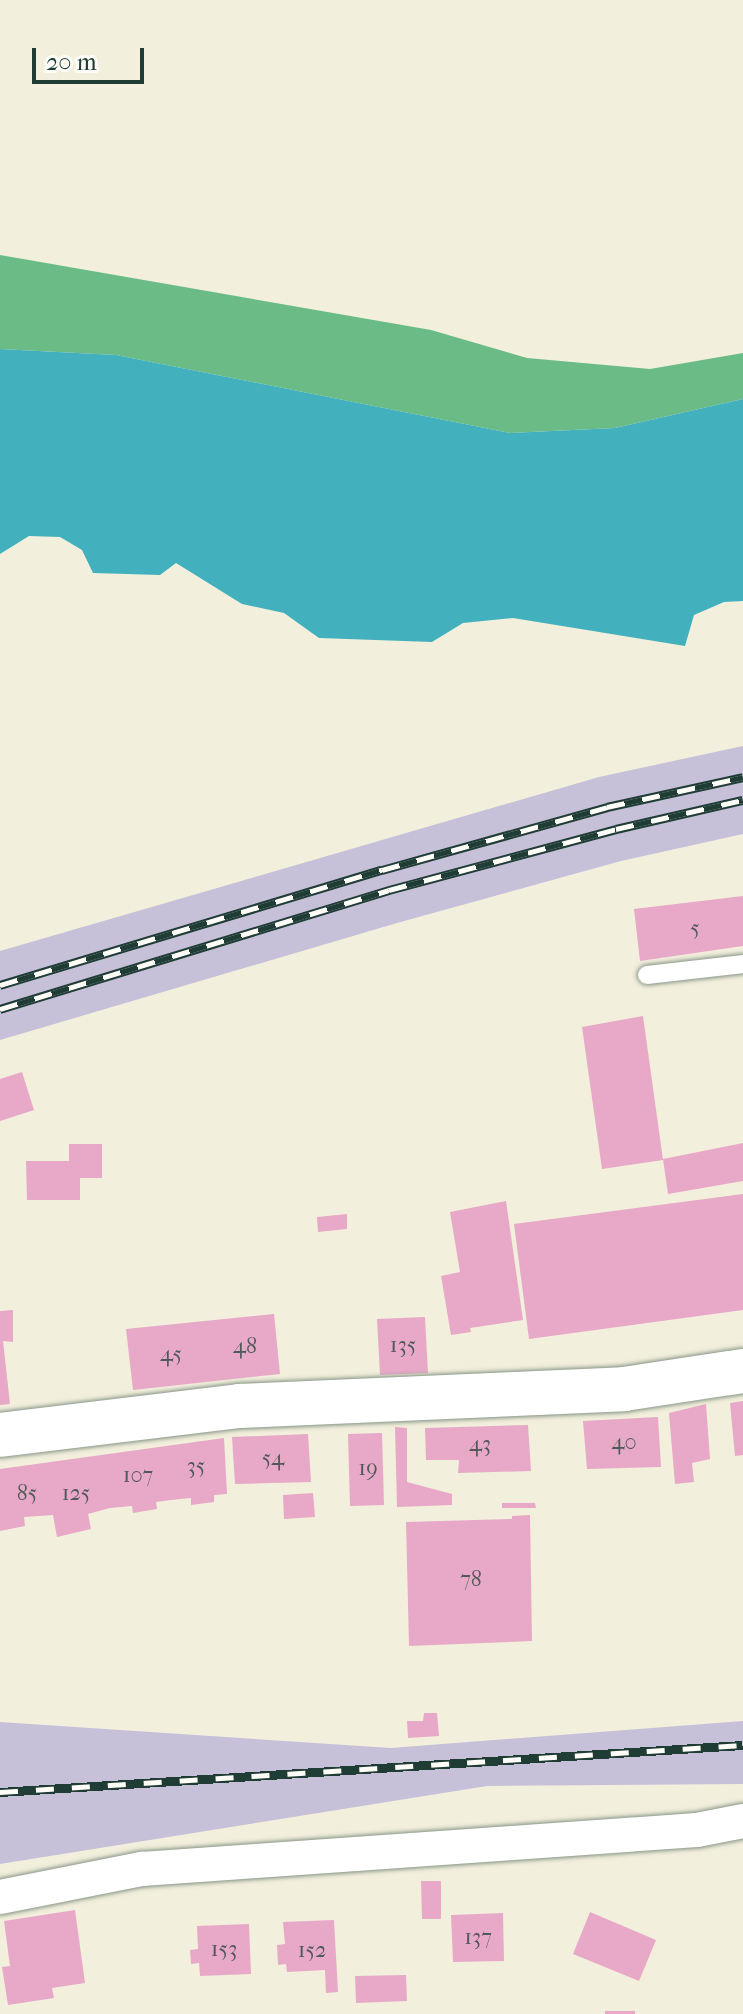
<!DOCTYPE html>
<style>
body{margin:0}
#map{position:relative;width:743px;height:2014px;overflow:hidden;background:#f2efdc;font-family:"IM FELL French Canon",serif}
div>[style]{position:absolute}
.industrial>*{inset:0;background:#c7c0d9}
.forest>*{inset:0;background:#6abb86}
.water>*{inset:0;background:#42b1bd}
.building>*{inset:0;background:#e7a9c7}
.roads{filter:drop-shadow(0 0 2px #889688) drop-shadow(0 0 2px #889688)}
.service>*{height:18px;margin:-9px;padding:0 9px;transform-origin:9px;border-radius:9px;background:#fff}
.minor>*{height:34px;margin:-17px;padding:0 17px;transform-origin:17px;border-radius:17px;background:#fff}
.secondary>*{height:44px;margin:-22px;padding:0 22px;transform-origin:22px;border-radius:22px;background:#fff}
.rail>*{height:9px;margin-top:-4.5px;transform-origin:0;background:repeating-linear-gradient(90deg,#fdfcf7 0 18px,#1f3d34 0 36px);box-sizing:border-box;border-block:2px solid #1f3d34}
span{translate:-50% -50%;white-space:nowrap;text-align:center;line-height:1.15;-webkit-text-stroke:7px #fdfcf7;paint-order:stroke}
.number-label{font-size:22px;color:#515859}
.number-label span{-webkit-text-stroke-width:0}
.scale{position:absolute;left:32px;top:48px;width:112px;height:36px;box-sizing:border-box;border:4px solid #1f3d34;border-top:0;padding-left:10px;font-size:24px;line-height:28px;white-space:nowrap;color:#1f3d34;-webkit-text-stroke:6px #fdfcf7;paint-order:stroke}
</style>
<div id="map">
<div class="industrial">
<i style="clip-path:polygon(743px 746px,743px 834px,621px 861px,397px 923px,0 1040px,0 951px,599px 777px)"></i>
<i style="clip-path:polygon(743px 1721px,743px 1784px,487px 1786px,0 1864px,0 1722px,391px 1748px)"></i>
</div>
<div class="forest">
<i style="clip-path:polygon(0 255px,431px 330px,527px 358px,650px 369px,743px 353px,743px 399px,615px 428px,510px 433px,116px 355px,0 349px)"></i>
</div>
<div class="water">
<i style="clip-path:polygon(0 349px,116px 355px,510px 433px,615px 428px,743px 399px,743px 601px,724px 602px,694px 615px,685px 646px,513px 618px,463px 623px,432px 642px,319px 638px,284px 613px,242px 604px,176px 563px,160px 575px,93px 573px,82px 550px,60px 537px,29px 536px,0 554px)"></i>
</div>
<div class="building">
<i style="clip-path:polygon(743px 896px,743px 946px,640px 961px,634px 909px)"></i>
<i style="clip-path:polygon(643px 1016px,663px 1160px,602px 1169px,582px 1027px)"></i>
<i style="clip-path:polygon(22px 1072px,34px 1110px,0 1121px,0 1079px)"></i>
<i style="clip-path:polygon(743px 1143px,743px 1181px,668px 1194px,663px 1159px)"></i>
<i style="clip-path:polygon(69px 1144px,102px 1144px,102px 1178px,80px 1178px,80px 1200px,27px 1200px,26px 1161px,69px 1161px)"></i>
<i style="clip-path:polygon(743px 1194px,743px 1310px,529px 1339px,514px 1224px)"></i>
<i style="clip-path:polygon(506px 1201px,523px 1320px,470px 1328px,471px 1332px,451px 1335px,441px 1276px,460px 1272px,450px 1212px)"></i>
<i style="clip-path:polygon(347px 1214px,347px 1229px,318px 1232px,317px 1217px)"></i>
<i style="clip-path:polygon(13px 1310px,13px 1342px,3px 1341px,10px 1404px,0 1405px,0 1311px)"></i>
<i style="clip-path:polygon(274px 1314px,280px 1374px,133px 1390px,126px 1329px)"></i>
<i style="clip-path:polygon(425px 1317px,428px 1373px,380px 1375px,377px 1319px)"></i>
<i style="clip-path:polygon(743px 1401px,743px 1455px,735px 1456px,730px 1403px)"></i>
<i style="clip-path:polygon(706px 1404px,710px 1459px,692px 1463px,694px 1482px,675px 1484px,669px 1413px)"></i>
<i style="clip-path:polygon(658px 1417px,661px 1467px,587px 1469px,583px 1421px)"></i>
<i style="clip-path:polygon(528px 1425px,531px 1471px,458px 1473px,459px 1460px,426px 1460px,425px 1428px)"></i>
<i style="clip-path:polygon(395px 1427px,407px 1428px,407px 1482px,452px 1494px,452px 1505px,397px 1507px)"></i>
<i style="clip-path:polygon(382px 1433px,384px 1505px,350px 1506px,348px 1434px)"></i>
<i style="clip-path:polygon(308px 1434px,311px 1482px,235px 1484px,232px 1437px)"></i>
<i style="clip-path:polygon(224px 1438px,227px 1494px,214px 1495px,214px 1502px,191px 1505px,191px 1498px,171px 1500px,156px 1502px,157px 1509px,133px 1513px,132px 1506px,110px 1508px,88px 1514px,91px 1529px,57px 1537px,53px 1515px,24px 1517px,25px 1526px,0 1531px,0 1469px)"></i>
<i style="clip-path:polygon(313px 1493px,315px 1517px,284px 1519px,283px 1495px)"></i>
<i style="clip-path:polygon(502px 1503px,535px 1503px,536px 1508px,502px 1508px)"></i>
<i style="clip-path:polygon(530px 1515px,532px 1641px,409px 1646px,406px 1522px,512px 1519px,512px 1516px)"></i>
<i style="clip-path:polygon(424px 1713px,437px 1713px,439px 1736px,408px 1738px,407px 1721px,423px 1721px)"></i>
<i style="clip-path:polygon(421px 1881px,441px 1881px,441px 1919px,422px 1919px)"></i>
<i style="clip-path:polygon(75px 1910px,85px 1983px,52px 1988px,54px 1998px,8px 2005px,2px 1967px,10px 1966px,4px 1921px)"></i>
<i style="clip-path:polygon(590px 1912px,656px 1940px,639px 1981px,573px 1954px)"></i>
<i style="clip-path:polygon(503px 1913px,504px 1961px,453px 1962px,451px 1915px)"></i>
<i style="clip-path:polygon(334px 1920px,338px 1992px,326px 1993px,325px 1970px,287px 1972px,286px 1964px,278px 1965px,277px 1945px,285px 1944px,283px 1922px)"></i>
<i style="clip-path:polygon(249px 1924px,251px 1974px,200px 1976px,199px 1963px,191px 1964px,190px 1950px,198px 1949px,197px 1926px)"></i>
<i style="clip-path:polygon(406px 1975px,407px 2001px,356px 2003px,355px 1976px)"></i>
<i style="clip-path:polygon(605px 2011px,635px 2011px,635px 2014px,605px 2014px)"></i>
</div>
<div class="roads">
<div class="service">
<i style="left:647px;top:975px;width:97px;rotate:-6.5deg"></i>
</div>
<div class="minor">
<i style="left:0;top:1897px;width:145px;rotate:-11.2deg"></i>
<i style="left:142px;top:1869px;width:556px;rotate:-4.02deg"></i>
<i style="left:697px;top:1830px;width:47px;rotate:-11.1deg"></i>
</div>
<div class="secondary">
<i style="left:0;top:1435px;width:242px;rotate:-6.9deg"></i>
<i style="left:240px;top:1406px;width:384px;rotate:-2.5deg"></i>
<i style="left:624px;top:1389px;width:120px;rotate:-8.6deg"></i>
</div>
</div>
<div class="rail">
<i style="left:0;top:985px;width:399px;rotate:-16.8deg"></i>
<i style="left:382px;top:870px;width:234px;rotate:-15.6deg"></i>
<i style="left:607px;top:807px;width:139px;rotate:-12.4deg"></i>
<i style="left:0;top:1009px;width:407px;rotate:-17deg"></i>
<i style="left:389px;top:890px;width:235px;rotate:-15deg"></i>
<i style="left:616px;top:829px;width:130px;rotate:-12.9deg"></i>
<i style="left:0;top:1792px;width:744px;rotate:-3.62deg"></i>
</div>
<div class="number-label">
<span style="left:695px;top:929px">5</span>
<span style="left:403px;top:1346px">135</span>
<span style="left:245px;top:1347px">48</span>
<span style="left:171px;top:1355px">45</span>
<span style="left:624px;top:1443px">40</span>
<span style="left:480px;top:1445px">43</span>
<span style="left:273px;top:1459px">54</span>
<span style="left:196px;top:1467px">35</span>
<span style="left:368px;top:1469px">19</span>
<span style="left:138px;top:1476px">107</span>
<span style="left:27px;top:1494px">85</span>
<span style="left:76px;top:1494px">125</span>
<span style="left:471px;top:1580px">78</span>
<span style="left:478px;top:1938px">137</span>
<span style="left:224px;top:1950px">153</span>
<span style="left:312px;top:1951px">152</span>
</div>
<div class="scale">20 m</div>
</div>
